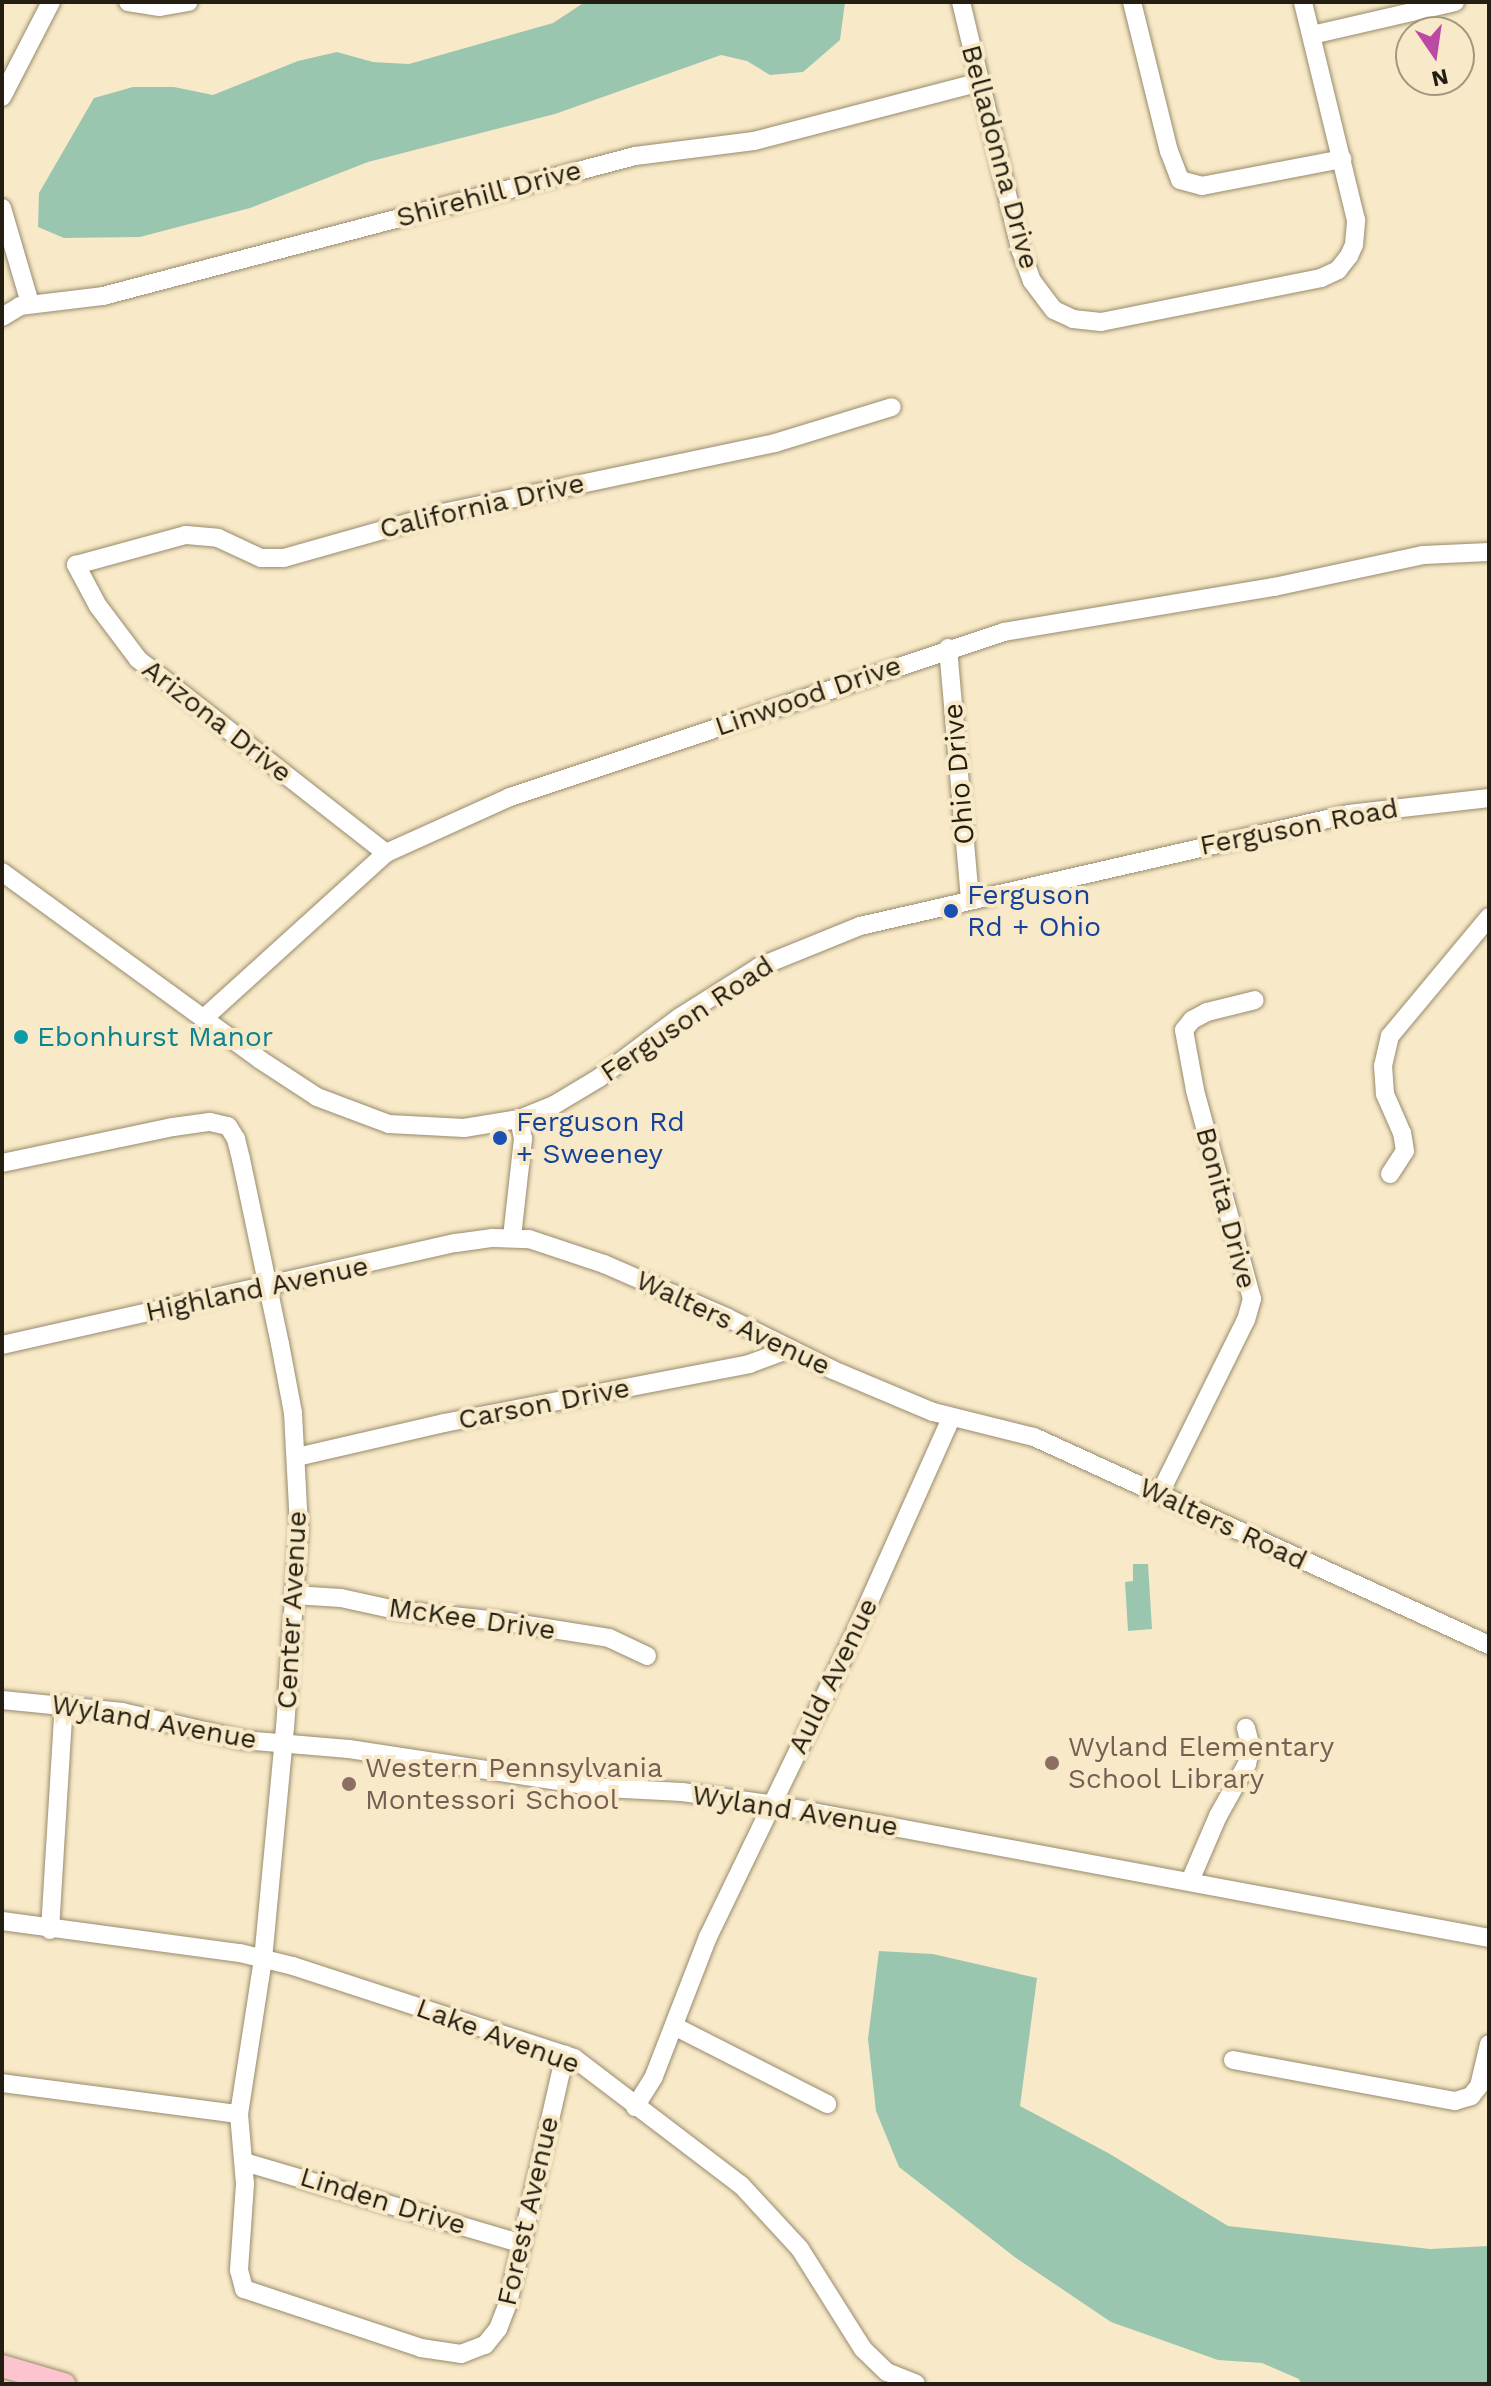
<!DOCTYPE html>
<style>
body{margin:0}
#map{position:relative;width:1491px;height:2386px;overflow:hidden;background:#f8eac8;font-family:"Work Sans",sans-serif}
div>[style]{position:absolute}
.green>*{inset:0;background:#9ac6af}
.roads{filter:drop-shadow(0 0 2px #988a6c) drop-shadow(0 0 2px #988a6c)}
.minor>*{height:18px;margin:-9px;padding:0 9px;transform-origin:9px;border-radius:9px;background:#fff}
.major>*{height:22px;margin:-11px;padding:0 11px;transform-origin:11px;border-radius:11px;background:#fbc4ce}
.dots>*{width:22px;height:22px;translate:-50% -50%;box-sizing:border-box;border:4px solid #f8eac8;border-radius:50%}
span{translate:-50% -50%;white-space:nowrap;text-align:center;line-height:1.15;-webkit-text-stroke:8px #f8eac8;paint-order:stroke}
.street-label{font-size:28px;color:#241e12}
.transit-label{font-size:28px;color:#164399}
.left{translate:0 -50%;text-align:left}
.culture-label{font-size:28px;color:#0d838f}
.education-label{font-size:28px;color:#785e54}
.frame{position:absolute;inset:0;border:4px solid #241e12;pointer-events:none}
.north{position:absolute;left:1395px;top:16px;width:80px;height:80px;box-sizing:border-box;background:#f8eac8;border:2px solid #a3987f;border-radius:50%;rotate:167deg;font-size:22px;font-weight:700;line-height:32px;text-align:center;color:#241e12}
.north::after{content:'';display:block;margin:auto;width:28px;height:36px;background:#bc49a3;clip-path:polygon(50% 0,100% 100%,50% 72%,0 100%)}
</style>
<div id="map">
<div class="green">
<i style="clip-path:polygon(585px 2px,845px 2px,840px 40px,803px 72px,770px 75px,747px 61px,721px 55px,555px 114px,368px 162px,250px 208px,140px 237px,64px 238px,38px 227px,39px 193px,94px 98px,133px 87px,174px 87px,213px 95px,298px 61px,337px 52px,373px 62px,409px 64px,553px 23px)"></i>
<i style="clip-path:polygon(1133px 1564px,1148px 1564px,1152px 1629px,1128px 1631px,1125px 1582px,1133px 1581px)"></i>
<i style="clip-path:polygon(879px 1951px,933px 1954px,1037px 1978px,1020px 2106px,1110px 2154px,1228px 2226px,1430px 2249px,1489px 2246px,1489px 2384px,1301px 2384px,1299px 2379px,1262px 2363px,1218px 2360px,1111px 2322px,1016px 2258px,899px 2167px,876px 2111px,868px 2039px)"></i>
</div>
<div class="roads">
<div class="minor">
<i style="left:128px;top:2px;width:32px;rotate:9deg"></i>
<i style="left:160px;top:7px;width:29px;rotate:-10deg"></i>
<i style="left:961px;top:2px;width:256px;rotate:76.5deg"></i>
<i style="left:1021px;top:251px;width:32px;rotate:70deg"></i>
<i style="left:1032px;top:281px;width:36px;rotate:53deg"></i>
<i style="left:1054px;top:310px;width:21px;rotate:25deg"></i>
<i style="left:1073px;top:319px;width:28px;rotate:6deg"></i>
<i style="left:1101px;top:322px;width:224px;rotate:-11.3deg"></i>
<i style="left:1321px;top:278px;width:19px;rotate:-25deg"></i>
<i style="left:1338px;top:270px;width:18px;rotate:-52deg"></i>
<i style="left:1349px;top:256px;width:12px;rotate:-66deg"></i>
<i style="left:1354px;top:245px;width:25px;rotate:-85deg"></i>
<i style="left:1356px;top:220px;width:224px;rotate:-103.7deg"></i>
<i style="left:1132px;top:2px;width:154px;rotate:76.1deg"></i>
<i style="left:1169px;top:151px;width:31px;rotate:69deg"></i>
<i style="left:1180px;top:180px;width:23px;rotate:15deg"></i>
<i style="left:1202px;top:186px;width:143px;rotate:-10.9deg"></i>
<i style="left:1312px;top:35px;width:147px;rotate:-13deg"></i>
<i style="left:2px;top:97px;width:107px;rotate:-62.7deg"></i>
<i style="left:2px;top:208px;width:99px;rotate:73.6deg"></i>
<i style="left:2px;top:317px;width:21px;rotate:-31deg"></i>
<i style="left:20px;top:306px;width:84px;rotate:-6.9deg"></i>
<i style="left:103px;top:296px;width:550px;rotate:-14.74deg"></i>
<i style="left:635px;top:156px;width:120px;rotate:-7.2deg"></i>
<i style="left:754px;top:141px;width:234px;rotate:-14.6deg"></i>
<i style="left:948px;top:648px;width:252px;rotate:85deg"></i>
<i style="left:386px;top:853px;width:315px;rotate:-142deg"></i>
<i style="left:138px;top:659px;width:66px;rotate:-127deg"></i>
<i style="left:98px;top:606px;width:47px;rotate:-118.2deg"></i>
<i style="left:76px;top:565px;width:114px;rotate:-15.3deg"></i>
<i style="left:186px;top:535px;width:32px;rotate:5deg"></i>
<i style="left:218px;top:538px;width:47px;rotate:24.9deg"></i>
<i style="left:261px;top:558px;width:23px"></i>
<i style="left:284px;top:558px;width:165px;rotate:-15.8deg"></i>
<i style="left:443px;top:513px;width:339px;rotate:-11.9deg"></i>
<i style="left:775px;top:443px;width:122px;rotate:-17.1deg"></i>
<i style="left:2px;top:872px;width:318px;rotate:36deg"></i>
<i style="left:259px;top:1059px;width:69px;rotate:33.2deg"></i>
<i style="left:317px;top:1097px;width:77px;rotate:20.6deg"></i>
<i style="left:389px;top:1124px;width:75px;rotate:3.1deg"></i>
<i style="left:464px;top:1128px;width:56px;rotate:-9.3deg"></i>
<i style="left:519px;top:1119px;width:38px;rotate:-22deg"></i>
<i style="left:554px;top:1105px;width:52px;rotate:-31deg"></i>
<i style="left:599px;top:1078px;width:101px;rotate:-37deg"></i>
<i style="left:680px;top:1017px;width:93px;rotate:-32.3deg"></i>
<i style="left:759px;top:967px;width:109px;rotate:-22.1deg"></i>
<i style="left:860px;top:926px;width:502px;rotate:-12.9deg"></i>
<i style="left:1349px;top:814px;width:141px;rotate:-6.5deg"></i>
<i style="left:203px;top:1019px;width:247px;rotate:-42.2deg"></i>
<i style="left:386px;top:853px;width:136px;rotate:-24.3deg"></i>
<i style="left:510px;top:797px;width:521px;rotate:-18.47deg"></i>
<i style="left:1004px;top:632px;width:274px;rotate:-9.5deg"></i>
<i style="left:1274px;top:587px;width:152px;rotate:-12.1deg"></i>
<i style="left:1423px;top:555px;width:66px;rotate:-2.6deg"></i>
<i style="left:2px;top:1163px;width:175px;rotate:-11.9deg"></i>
<i style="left:173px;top:1127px;width:37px;rotate:-8deg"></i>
<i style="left:210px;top:1122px;width:18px;rotate:13deg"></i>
<i style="left:228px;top:1126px;width:15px;rotate:58deg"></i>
<i style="left:236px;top:1139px;width:21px;rotate:76deg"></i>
<i style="left:241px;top:1159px;width:189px;rotate:78.1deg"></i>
<i style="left:280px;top:1344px;width:70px;rotate:79.3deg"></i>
<i style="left:293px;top:1413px;width:115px;rotate:87deg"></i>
<i style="left:299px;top:1528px;width:199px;rotate:94deg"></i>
<i style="left:285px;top:1727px;width:233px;rotate:95.4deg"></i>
<i style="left:263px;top:1959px;width:157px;rotate:98.8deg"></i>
<i style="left:239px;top:2114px;width:70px;rotate:85.1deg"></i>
<i style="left:245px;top:2184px;width:86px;rotate:94deg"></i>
<i style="left:239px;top:2270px;width:20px;rotate:75deg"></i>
<i style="left:244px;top:2289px;width:187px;rotate:18.4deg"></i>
<i style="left:421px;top:2348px;width:40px;rotate:8.5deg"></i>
<i style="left:461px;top:2354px;width:26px;rotate:-21deg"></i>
<i style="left:485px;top:2345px;width:21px;rotate:-51deg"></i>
<i style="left:498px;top:2329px;width:28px;rotate:-69deg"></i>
<i style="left:508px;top:2303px;width:255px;rotate:-77.1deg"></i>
<i style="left:1390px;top:1174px;width:27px;rotate:-57deg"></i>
<i style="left:1405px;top:1151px;width:18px;rotate:-99deg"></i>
<i style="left:1402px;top:1133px;width:43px;rotate:-113.6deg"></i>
<i style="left:1385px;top:1094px;width:28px;rotate:-94deg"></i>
<i style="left:1383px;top:1066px;width:31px;rotate:-77deg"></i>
<i style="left:1390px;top:1036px;width:155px;rotate:-50.2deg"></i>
<i style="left:512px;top:1237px;width:99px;rotate:-83.6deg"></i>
<i style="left:523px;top:1139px;width:20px;rotate:-101deg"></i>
<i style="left:2px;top:1345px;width:465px;rotate:-12.7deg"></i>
<i style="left:456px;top:1243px;width:37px;rotate:-8deg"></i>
<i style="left:493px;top:1238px;width:36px;rotate:2deg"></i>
<i style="left:529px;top:1239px;width:79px;rotate:18.4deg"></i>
<i style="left:604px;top:1264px;width:135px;rotate:23.5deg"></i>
<i style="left:728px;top:1318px;width:117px;rotate:26.3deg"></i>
<i style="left:833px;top:1370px;width:108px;rotate:22.8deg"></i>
<i style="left:933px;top:1412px;width:104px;rotate:13.9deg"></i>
<i style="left:1034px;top:1437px;width:500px;rotate:24.57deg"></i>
<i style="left:297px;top:1457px;width:151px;rotate:-13deg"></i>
<i style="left:444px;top:1423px;width:311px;rotate:-10.9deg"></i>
<i style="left:749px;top:1364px;width:44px;rotate:-20.1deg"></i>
<i style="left:1159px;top:1495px;width:195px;rotate:-63.6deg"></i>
<i style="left:1246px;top:1320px;width:22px;rotate:-74deg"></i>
<i style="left:1252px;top:1299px;width:217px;rotate:-105.3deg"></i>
<i style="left:1195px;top:1090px;width:61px;rotate:-100.4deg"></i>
<i style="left:1184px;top:1030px;width:13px;rotate:-51deg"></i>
<i style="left:1192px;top:1020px;width:17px;rotate:-28deg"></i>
<i style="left:1207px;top:1012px;width:49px;rotate:-14deg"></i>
<i style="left:294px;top:1595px;width:47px;rotate:3.7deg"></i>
<i style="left:341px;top:1598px;width:56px;rotate:12.3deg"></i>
<i style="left:396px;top:1610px;width:113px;rotate:6.1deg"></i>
<i style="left:508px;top:1622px;width:102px;rotate:9deg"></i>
<i style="left:609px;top:1638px;width:42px;rotate:25.3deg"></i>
<i style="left:2px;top:1700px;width:121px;rotate:5.7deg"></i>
<i style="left:122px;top:1712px;width:124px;rotate:13deg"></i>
<i style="left:243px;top:1740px;width:106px;rotate:4.9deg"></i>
<i style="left:349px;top:1749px;width:259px;rotate:8.7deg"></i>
<i style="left:605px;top:1788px;width:77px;rotate:3deg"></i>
<i style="left:682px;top:1792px;width:89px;rotate:7.8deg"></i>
<i style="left:770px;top:1804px;width:731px;rotate:10.56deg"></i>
<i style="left:1190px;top:1881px;width:71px;rotate:-66.7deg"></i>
<i style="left:1218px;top:1816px;width:60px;rotate:-60.9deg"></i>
<i style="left:1247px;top:1764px;width:17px;rotate:-77deg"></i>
<i style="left:1251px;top:1747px;width:20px;rotate:-105deg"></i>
<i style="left:2px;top:1921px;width:240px;rotate:7.7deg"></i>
<i style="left:240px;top:1953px;width:55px;rotate:13.8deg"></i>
<i style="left:293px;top:1966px;width:296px;rotate:18.1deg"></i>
<i style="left:574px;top:2058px;width:210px;rotate:37.3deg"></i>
<i style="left:741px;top:2185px;width:87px;rotate:47.3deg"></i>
<i style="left:800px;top:2249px;width:118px;rotate:57.8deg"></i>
<i style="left:863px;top:2349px;width:33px;rotate:44deg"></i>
<i style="left:887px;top:2372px;width:31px;rotate:22deg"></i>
<i style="left:50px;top:1930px;width:226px;rotate:-86.5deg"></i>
<i style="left:674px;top:2026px;width:172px;rotate:27deg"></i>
<i style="left:1233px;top:2060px;width:226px;rotate:10.5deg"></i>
<i style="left:1455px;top:2101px;width:17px;rotate:-17deg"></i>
<i style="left:1471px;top:2096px;width:13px;rotate:-51deg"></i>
<i style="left:1479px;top:2086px;width:43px;rotate:-76.6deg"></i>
<i style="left:2px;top:2083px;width:239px;rotate:7.5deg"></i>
<i style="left:635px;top:2107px;width:36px;rotate:-58deg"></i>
<i style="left:654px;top:2076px;width:149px;rotate:-68.8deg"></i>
<i style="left:708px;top:1937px;width:348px;rotate:-64.2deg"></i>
<i style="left:859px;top:1624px;width:226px;rotate:-65.9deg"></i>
<i style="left:244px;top:2162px;width:290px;rotate:16.4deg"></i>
</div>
<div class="major">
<i style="left:2px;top:2366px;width:65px;rotate:16.2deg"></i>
</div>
</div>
<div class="dots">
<i style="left:951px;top:911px;background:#1a4fb4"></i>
<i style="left:21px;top:1037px;background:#0f9aa8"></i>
<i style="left:500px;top:1138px;background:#1a4fb4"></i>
<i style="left:1052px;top:1763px;background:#8d6e63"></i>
<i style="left:349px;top:1784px;background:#8d6e63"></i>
</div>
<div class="street-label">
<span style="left:1000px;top:157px;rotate:75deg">Belladonna Drive</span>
<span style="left:489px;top:194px;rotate:-15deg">Shirehill Drive</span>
<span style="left:482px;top:506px;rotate:-13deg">California Drive</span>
<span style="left:808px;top:696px;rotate:-19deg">Linwood Drive</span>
<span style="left:217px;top:721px;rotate:38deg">Arizona Drive</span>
<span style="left:959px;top:774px;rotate:-95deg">Ohio Drive</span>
<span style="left:1299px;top:827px;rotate:-11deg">Ferguson Road</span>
<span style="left:687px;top:1019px;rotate:-34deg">Ferguson Road</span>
<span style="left:1226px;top:1208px;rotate:75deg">Bonita Drive</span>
<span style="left:257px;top:1289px;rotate:-12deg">Highland Avenue</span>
<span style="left:733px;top:1323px;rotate:25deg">Walters Avenue</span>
<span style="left:544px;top:1404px;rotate:-11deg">Carson Drive</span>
<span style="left:1223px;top:1524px;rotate:25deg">Walters Road</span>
<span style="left:292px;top:1610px;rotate:-87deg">Center Avenue</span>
<span style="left:472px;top:1619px;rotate:8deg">McKee Drive</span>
<span style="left:833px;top:1676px;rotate:-64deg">Auld Avenue</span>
<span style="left:154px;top:1722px;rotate:10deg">Wyland Avenue</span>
<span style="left:795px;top:1811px;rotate:9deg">Wyland Avenue</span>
<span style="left:498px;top:2036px;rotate:20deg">Lake Avenue</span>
<span style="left:383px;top:2201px;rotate:17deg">Linden Drive</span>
<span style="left:528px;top:2211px;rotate:-77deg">Forest Avenue</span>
</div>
<div class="transit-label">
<span class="left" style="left:967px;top:911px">Ferguson<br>Rd + Ohio</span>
<span class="left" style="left:516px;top:1138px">Ferguson Rd<br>+ Sweeney</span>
</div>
<div class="culture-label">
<span class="left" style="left:37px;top:1037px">Ebonhurst Manor</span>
</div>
<div class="education-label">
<span class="left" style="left:1068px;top:1763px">Wyland Elementary<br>School Library</span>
<span class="left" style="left:365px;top:1784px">Western Pennsylvania<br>Montessori School</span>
</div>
<div class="frame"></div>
<div class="north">N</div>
</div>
